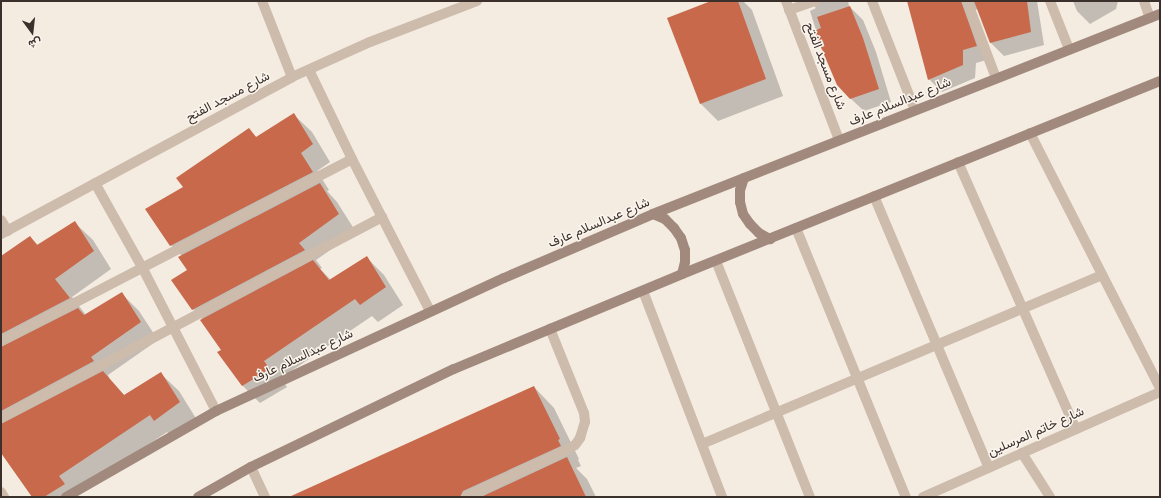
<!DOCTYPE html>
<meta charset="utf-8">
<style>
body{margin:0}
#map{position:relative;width:1161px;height:498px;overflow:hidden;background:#f4ebe1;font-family:"IBM Plex Sans",Vazirmatn,sans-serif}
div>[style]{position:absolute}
.shadow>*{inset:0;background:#0003}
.building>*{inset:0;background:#c8694b}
.minor>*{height:10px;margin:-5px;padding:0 5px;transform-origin:5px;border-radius:5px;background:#cdbbac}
.secondary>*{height:10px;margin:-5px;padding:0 5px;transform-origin:5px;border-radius:5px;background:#a18a7d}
span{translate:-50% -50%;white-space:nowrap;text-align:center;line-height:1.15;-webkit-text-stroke:3px #fbf5ee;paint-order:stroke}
.street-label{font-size:13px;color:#3b302b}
.frame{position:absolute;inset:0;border:2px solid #3b302b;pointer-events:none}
.north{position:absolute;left:12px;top:12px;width:40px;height:40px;-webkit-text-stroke:3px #fbf5ee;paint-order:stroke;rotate:165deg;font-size:11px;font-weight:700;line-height:16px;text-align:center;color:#3b302b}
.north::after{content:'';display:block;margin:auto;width:14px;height:18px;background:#3b302b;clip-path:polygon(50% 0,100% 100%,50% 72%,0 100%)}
</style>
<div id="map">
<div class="shadow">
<i style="clip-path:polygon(713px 1px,743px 1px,752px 10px,783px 96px,718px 121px,701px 104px,669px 18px)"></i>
<i style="clip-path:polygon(809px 1px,848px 1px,849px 6px,863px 20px,876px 52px,891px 102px,864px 111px,850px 98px,821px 46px,810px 11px,816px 8px)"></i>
<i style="clip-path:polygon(908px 1px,1037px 1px,1044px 45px,1004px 56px,991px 43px,978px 8px,973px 13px,990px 59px,976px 63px,975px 78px,942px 92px,929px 79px)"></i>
<i style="clip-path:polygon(1073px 1px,1118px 1px,1116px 9px,1090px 24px,1077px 11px)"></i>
<i style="clip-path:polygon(294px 115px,312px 132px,330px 162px,317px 171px,329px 190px,327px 191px,337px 202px,356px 232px,316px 260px,322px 268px,320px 269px,331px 280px,367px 258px,384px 275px,403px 305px,378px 322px,372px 316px,281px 378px,287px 387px,260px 403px,243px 386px,203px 320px,193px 309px,189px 270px,182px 256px,171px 245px,185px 187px,249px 130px,257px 138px)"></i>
<i style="clip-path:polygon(75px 223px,93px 240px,111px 269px,72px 297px,86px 315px,121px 293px,139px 311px,158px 340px,108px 375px,110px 380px,125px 396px,161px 374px,179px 391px,197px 420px,172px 438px,167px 432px,75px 494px,78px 497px,34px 497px,1px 427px,1px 257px,30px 237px,38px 245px)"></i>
<i style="clip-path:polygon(534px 387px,554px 408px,579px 459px,578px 460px,581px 466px,576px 468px,587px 479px,596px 497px,291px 497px)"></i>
</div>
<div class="building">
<i style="clip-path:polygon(711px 1px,738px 1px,766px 79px,700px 104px,667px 18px)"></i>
<i style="clip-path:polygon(907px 1px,961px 1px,977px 46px,963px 50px,963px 65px,928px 80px)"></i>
<i style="clip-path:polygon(974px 1px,1027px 1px,1031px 32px,990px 43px)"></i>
<i style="clip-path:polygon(850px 6px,863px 38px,879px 89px,850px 99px,837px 85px,814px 31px,821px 28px,817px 17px)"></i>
<i style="clip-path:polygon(294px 113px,313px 144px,301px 153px,313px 172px,170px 246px,145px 209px,183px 187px,176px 178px,249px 128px,256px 137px)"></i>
<i style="clip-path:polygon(320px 183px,339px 214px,299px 243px,305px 250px,192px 310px,171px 280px,187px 270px,178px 257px)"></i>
<i style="clip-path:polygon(75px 221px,94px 251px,55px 279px,70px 298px,1px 334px,1px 256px,30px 236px,37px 245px)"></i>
<i style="clip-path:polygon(367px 256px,386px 287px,360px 305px,355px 299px,264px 361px,270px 369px,242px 386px,217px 352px,221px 350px,200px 320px,313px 260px,329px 280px)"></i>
<i style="clip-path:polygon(122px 292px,141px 322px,91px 357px,94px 361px,1px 411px,1px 347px,78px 308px,84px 315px)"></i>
<i style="clip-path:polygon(103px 371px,124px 395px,161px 372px,180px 402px,154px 421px,150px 415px,59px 476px,65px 484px,44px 497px,32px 497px,1px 453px,1px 424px)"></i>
<i style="clip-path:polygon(534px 386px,560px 439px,558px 440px,561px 446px,463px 491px,460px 497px,289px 497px)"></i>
<i style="clip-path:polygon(567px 457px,586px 497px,481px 497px)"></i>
</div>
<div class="minor">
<i style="left:262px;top:1px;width:82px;rotate:68.5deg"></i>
<i style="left:786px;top:1px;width:149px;rotate:69.1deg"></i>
<i style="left:872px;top:1px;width:117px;rotate:68.5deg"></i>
<i style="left:967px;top:1px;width:82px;rotate:69.4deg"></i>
<i style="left:1050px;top:1px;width:52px;rotate:68.4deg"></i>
<i style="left:1144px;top:1px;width:18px;rotate:71deg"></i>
<i style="left:789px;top:10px;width:28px;rotate:-19deg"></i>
<i style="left:309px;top:70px;width:99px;rotate:64.2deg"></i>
<i style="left:352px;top:159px;width:171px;rotate:62.8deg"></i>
<i style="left:1030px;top:133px;width:286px;rotate:63deg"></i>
<i style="left:958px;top:162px;width:292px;rotate:66.2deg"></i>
<i style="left:95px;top:183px;width:96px;rotate:60.8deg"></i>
<i style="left:142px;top:267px;width:162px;rotate:62.8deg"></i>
<i style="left:874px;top:196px;width:295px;rotate:67.1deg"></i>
<i style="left:1px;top:220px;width:13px;rotate:58deg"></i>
<i style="left:796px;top:228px;width:291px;rotate:67.8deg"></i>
<i style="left:1px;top:234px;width:331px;rotate:-28.3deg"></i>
<i style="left:292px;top:77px;width:85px;rotate:-24.2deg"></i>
<i style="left:370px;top:42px;width:115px;rotate:-21deg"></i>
<i style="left:716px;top:261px;width:254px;rotate:68.3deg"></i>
<i style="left:643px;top:291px;width:221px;rotate:69deg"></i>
<i style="left:1px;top:341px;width:395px;rotate:-27.4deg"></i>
<i style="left:1px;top:418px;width:431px;rotate:-27.8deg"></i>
<i style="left:702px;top:444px;width:434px;rotate:-22.9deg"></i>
<i style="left:1022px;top:453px;width:52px;rotate:57.5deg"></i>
<i style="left:251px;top:467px;width:33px;rotate:65deg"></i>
<i style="left:1px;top:492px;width:6px;rotate:59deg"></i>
<i style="left:466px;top:497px;width:111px;rotate:-25deg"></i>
<i style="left:567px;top:450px;width:9px;rotate:-32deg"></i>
<i style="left:575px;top:445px;width:9px;rotate:-54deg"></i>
<i style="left:580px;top:438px;width:17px;rotate:-73deg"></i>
<i style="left:585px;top:422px;width:9px;rotate:-96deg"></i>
<i style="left:584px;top:413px;width:91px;rotate:-112deg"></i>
<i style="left:923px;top:497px;width:259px;rotate:-23.9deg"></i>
</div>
<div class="secondary">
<i style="left:744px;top:178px;width:13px;rotate:108deg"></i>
<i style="left:740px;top:190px;width:12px;rotate:90deg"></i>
<i style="left:740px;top:202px;width:12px;rotate:76deg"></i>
<i style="left:743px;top:214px;width:12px;rotate:55deg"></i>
<i style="left:750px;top:224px;width:13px;rotate:45deg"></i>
<i style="left:759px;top:233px;width:13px;rotate:29deg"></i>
<i style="left:653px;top:214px;width:13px;rotate:23deg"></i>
<i style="left:665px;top:219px;width:13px;rotate:45deg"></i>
<i style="left:674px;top:228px;width:12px;rotate:55deg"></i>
<i style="left:681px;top:238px;width:13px;rotate:72deg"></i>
<i style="left:685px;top:250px;width:12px;rotate:90deg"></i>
<i style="left:685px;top:262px;width:12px;rotate:104deg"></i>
<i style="left:66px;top:497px;width:173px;rotate:-29.8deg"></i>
<i style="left:216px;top:411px;width:317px;rotate:-24.8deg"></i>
<i style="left:504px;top:278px;width:162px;rotate:-23.2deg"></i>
<i style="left:653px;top:214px;width:545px;rotate:-21.53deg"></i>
<i style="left:198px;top:497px;width:61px;rotate:-29.5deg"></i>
<i style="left:251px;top:467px;width:225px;rotate:-25.8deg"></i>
<i style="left:454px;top:369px;width:247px;rotate:-22.6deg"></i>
<i style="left:682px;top:274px;width:515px;rotate:-21.99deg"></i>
</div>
<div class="street-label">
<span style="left:825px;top:66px;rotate:69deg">شارع مسجد الفتح</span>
<span style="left:228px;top:97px;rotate:-28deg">شارع مسجد الفتح</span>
<span style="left:900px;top:102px;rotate:-22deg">شارع عبدالسلام عارف</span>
<span style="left:599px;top:223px;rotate:-23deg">شارع عبدالسلام عارف</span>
<span style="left:303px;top:356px;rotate:-25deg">شارع عبدالسلام عارف</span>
<span style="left:1036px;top:432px;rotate:-24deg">شارع خاتم المرسلين</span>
</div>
<div class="frame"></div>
<div class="north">ش</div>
</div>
